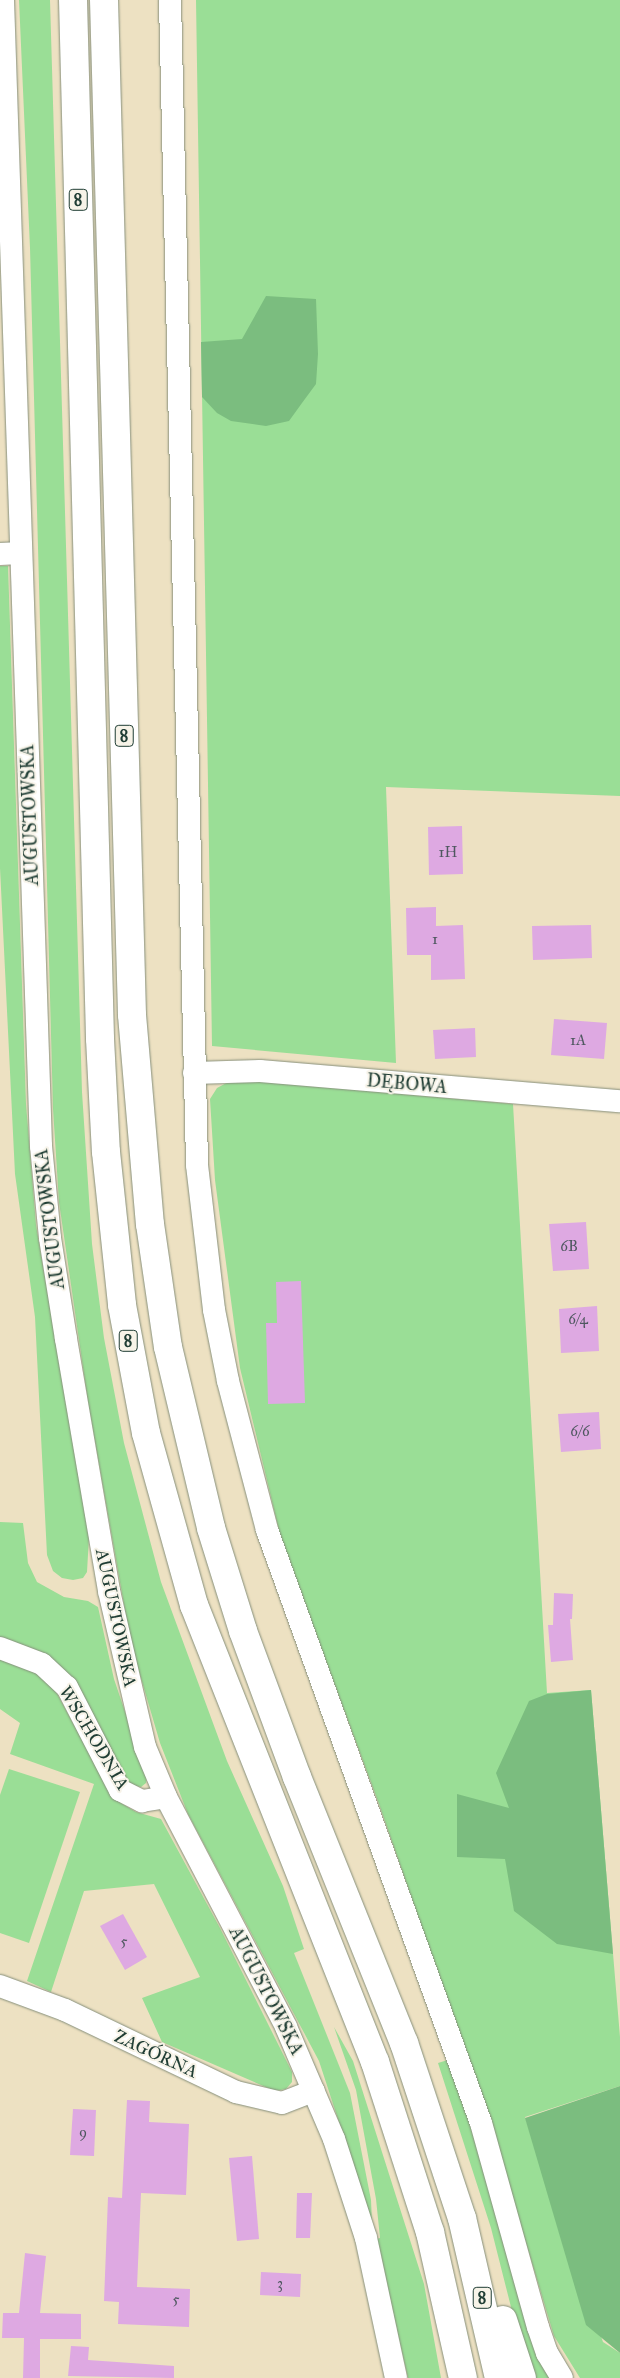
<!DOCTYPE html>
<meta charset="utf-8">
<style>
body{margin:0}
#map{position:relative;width:620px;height:2378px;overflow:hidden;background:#ede1c2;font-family:"IM FELL Great Primer",serif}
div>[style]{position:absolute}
.green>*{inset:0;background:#9ade96}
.forest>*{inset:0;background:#7bbd7f}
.building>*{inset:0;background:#dea9e2}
.roads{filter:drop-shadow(0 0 1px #868f7b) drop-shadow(0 0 1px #868f7b)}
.street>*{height:22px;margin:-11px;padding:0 11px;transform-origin:11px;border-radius:11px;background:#fff}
.highway>*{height:28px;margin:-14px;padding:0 14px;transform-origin:14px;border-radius:14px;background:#fff}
span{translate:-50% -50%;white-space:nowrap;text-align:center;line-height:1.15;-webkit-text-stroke:4px #f7f3e8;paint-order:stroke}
.number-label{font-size:15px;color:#4f5860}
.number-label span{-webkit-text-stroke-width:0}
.shield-label span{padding:1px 4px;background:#f7f3e8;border:1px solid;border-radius:4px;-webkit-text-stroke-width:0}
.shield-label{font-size:16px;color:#1f3d34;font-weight:700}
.street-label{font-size:18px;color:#1f3d34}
</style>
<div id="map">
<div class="green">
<i style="clip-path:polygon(19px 0,50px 0,82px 1092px,92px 1244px,104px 1338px,124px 1443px,161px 1582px,227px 1761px,283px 1886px,304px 1949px,294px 1953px,350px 2093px,371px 2200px,372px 2223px,319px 2061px,188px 1814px,160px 1743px,131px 1644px,88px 1402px,59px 1202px,53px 1109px,30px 248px)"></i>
<i style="clip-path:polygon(196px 0,620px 0,620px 796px,386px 787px,396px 1063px,212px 1046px)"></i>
<i style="clip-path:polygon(0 566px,8px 566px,26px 1104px,36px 1225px,89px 1537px,87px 1572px,83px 1578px,73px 1580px,62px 1578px,53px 1571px,47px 1555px,35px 1317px,15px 1174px,0 868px)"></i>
<i style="clip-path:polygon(234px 1079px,513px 1104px,547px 1693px,591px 1690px,620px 2037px,620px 2086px,525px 2117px,603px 2342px,620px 2353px,620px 2378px,580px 2378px,554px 2336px,493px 2133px,379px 1804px,282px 1543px,240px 1368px,215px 1180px,210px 1099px,217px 1088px)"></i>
<i style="clip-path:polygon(0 1522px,23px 1523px,28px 1563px,37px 1582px,64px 1597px,88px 1601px,98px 1607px,114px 1679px,147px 1777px,146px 1783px,141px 1787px,127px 1784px,81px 1693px,0 1640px)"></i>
<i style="clip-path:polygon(0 1658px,40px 1675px,53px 1686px,109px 1790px,121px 1803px,136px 1812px,161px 1819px,220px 1928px,292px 2072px,292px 2082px,286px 2089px,275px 2091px,162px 2042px,142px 1998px,200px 1977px,154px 1884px,84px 1891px,51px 1992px,27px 1981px,94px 1784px,10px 1754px,20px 1723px,0 1709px)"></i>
<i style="clip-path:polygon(9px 1769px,80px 1792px,29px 1943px,0 1933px,0 1795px)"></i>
<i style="clip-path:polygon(334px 2027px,353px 2061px,424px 2284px,441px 2378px,408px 2378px,376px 2239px,380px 2238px,376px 2199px,356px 2090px)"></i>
<i style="clip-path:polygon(451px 2059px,550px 2378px,535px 2378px,512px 2311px,491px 2228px,438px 2063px)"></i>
</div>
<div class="forest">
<i style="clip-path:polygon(266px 296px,316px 299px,318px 354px,316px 384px,302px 403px,289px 421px,266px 426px,231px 421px,217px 413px,202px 397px,201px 342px,242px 339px)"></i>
<i style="clip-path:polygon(591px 1690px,613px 1954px,557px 1944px,514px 1911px,505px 1859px,457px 1857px,457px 1794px,509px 1808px,496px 1773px,529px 1701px,547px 1694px)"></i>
<i style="clip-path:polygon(620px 2086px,620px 2353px,586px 2325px,525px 2118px)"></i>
</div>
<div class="building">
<i style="clip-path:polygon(462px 826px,463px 874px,429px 875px,428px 827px)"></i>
<i style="clip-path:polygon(436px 907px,436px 926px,463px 925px,465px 979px,431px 980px,431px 955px,407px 955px,406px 908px)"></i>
<i style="clip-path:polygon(591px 925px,592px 958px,533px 960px,532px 926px)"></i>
<i style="clip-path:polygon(554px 1019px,607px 1023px,604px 1059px,551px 1055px)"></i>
<i style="clip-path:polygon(475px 1028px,476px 1057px,435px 1059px,433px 1030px)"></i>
<i style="clip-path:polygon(586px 1222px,589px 1269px,553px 1271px,549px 1224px)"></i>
<i style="clip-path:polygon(301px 1281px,305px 1403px,268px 1404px,266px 1323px,277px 1323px,276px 1282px)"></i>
<i style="clip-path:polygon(597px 1306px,599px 1351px,561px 1353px,559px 1309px)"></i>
<i style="clip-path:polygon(599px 1412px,601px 1449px,561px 1452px,558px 1414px)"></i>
<i style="clip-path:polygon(554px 1593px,573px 1594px,572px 1619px,570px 1619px,573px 1660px,551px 1662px,548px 1625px,553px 1625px)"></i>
<i style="clip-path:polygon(123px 1914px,147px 1957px,125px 1970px,100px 1926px)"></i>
<i style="clip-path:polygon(127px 2100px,150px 2101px,149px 2122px,189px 2124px,186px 2195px,141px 2193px,137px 2287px,190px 2289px,189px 2327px,118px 2324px,119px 2302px,104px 2301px,108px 2197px,122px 2198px)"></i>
<i style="clip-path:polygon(73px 2109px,96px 2110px,94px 2156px,70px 2155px)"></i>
<i style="clip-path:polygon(252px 2156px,259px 2239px,237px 2241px,229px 2158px)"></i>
<i style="clip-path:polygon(297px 2193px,312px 2193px,310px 2238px,296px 2238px)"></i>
<i style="clip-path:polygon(25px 2253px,46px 2256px,40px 2313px,81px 2314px,81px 2339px,40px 2339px,40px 2378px,23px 2378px,24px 2338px,2px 2338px,3px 2313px,19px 2313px)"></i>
<i style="clip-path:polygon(261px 2272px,301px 2274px,300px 2297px,260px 2295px)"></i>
<i style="clip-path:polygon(71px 2346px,89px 2347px,88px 2360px,174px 2366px,174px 2378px,68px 2376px)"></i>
</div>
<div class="roads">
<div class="street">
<i style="left:3px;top:0;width:1147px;rotate:88.1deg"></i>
<i style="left:41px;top:1146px;width:92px;rotate:84.4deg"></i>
<i style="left:50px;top:1238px;width:102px;rotate:81deg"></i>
<i style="left:66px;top:1339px;width:256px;rotate:80.3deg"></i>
<i style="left:109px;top:1591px;width:160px;rotate:77deg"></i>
<i style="left:145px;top:1747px;width:54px;rotate:67.2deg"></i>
<i style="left:166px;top:1797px;width:259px;rotate:62.4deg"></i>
<i style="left:286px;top:2027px;width:122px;rotate:66.8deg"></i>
<i style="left:334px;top:2139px;width:104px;rotate:72.1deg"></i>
<i style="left:366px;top:2238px;width:143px;rotate:77.9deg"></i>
<i style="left:170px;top:0;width:1165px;rotate:88.67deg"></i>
<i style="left:197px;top:1165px;width:146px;rotate:83.3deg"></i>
<i style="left:214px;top:1310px;width:72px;rotate:78.8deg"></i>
<i style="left:228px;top:1381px;width:154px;rotate:75.3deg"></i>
<i style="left:267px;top:1530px;width:630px;rotate:70.16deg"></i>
<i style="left:481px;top:2123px;width:212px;rotate:74.4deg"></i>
<i style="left:538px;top:2327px;width:28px;rotate:71deg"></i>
<i style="left:547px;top:2353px;width:29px;rotate:59deg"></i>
<i style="left:0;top:554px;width:21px;rotate:-3deg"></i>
<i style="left:194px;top:1073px;width:66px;rotate:-1.7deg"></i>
<i style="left:260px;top:1071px;width:361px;rotate:4.8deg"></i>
<i style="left:0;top:1648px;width:45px;rotate:20.9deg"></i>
<i style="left:42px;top:1664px;width:34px;rotate:43deg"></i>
<i style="left:67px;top:1687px;width:116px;rotate:62.8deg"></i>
<i style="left:120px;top:1790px;width:25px;rotate:27deg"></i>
<i style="left:142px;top:1801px;width:24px;rotate:-9deg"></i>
<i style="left:0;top:1986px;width:69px;rotate:20.3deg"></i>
<i style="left:65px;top:2010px;width:190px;rotate:25.6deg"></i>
<i style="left:236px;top:2092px;width:47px;rotate:13.4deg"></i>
<i style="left:282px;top:2103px;width:34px;rotate:-21deg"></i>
</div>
<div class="highway">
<i style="left:73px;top:0;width:1039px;rotate:88.51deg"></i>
<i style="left:100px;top:1039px;width:113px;rotate:87deg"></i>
<i style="left:106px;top:1152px;width:154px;rotate:84deg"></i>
<i style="left:122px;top:1305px;width:130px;rotate:79.4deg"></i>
<i style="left:146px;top:1433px;width:179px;rotate:74.4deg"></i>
<i style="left:194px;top:1605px;width:492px;rotate:68.4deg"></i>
<i style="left:375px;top:2062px;width:179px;rotate:72.1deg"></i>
<i style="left:430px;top:2232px;width:150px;rotate:77.3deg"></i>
<i style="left:104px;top:0;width:1015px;rotate:88.42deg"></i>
<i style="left:132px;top:1015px;width:210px;rotate:85.1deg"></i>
<i style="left:150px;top:1224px;width:124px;rotate:81.7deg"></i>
<i style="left:168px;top:1347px;width:186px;rotate:76.6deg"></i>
<i style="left:211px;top:1528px;width:108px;rotate:72.7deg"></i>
<i style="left:243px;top:1631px;width:156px;rotate:69.7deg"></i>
<i style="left:297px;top:1777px;width:287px;rotate:68.1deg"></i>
<i style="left:404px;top:2043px;width:184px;rotate:71.7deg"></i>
<i style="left:462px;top:2218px;width:164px;rotate:77deg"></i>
<i style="left:503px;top:2320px;width:61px;rotate:71.9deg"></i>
</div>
</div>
<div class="number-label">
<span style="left:448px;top:853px">1H</span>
<span style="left:435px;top:940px">1</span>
<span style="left:578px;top:1041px">1A</span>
<span style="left:569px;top:1247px">6B</span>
<span style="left:578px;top:1320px">6/4</span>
<span style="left:580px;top:1432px">6/6</span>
<span style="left:124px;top:1942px">5</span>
<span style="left:83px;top:2133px">9</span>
<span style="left:280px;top:2284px">3</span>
<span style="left:176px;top:2300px">5</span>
</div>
<div class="shield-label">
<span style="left:78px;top:200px">8</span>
<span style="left:124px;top:736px">8</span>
<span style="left:128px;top:1341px">8</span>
<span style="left:482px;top:2298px">8</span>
</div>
<div class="street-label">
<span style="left:30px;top:815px;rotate:-92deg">AUGUSTOWSKA</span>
<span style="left:407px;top:1084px;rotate:5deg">DĘBOWA</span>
<span style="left:50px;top:1219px;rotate:-97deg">AUGUSTOWSKA</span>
<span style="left:116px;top:1618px;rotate:78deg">AUGUSTOWSKA</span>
<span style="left:94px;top:1738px;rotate:59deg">WSCHODNIA</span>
<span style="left:266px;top:1991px;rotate:63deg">AUGUSTOWSKA</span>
<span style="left:156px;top:2054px;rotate:25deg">ZAGÓRNA</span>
</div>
</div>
